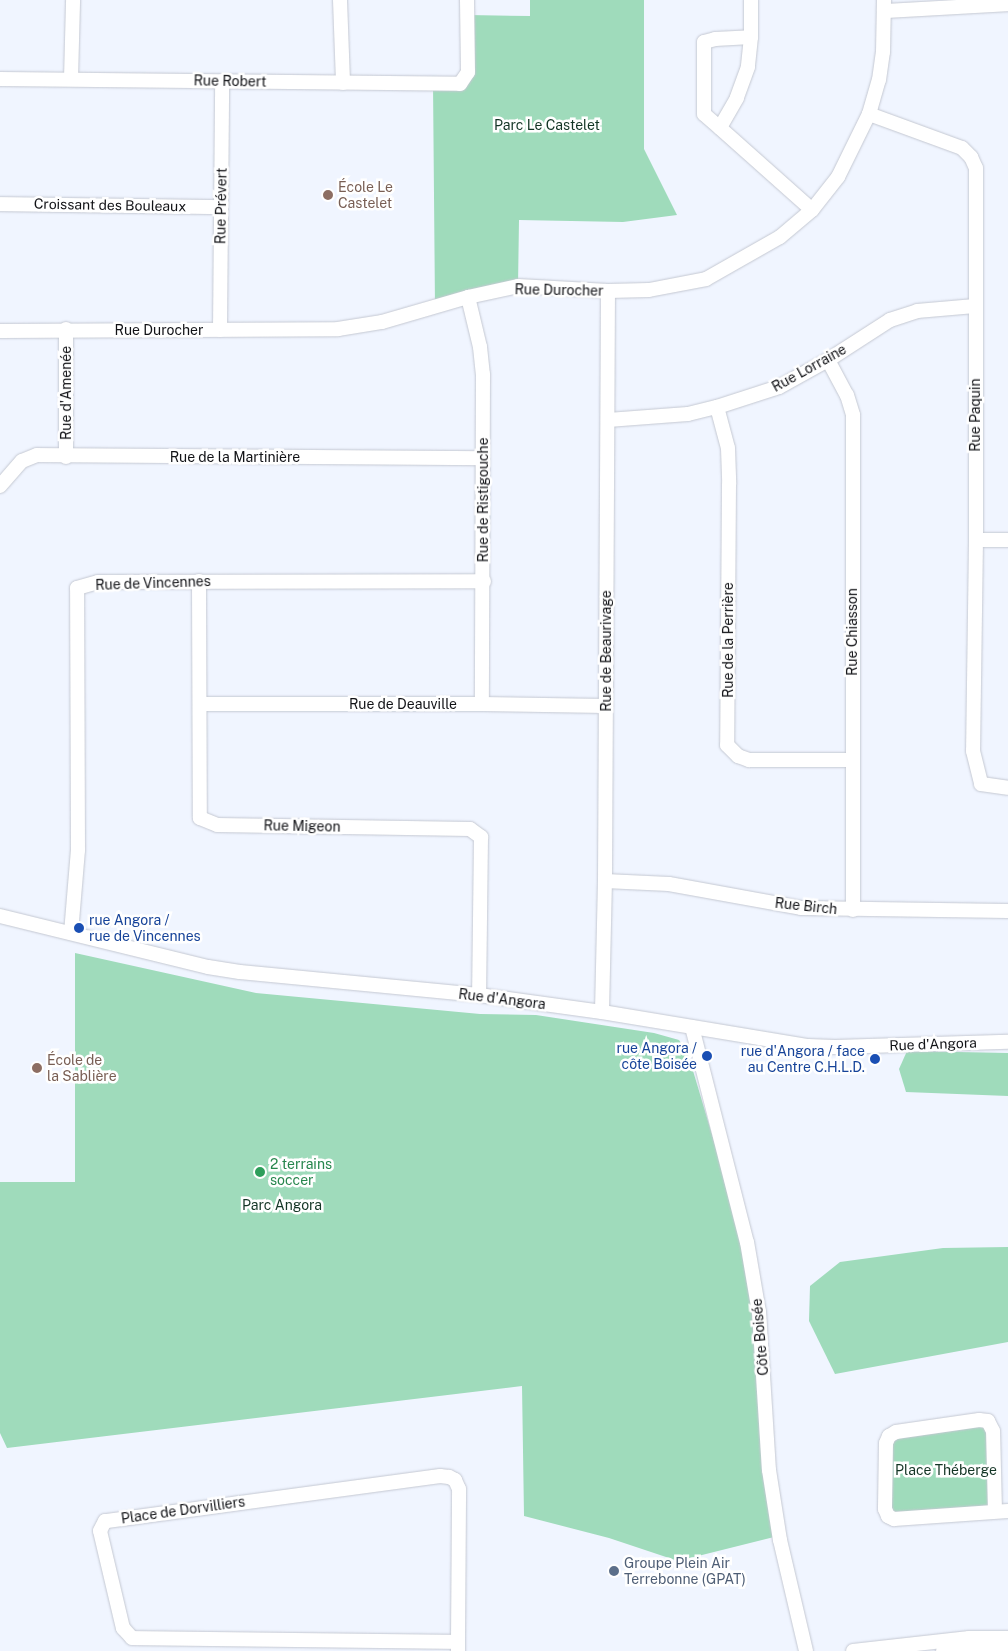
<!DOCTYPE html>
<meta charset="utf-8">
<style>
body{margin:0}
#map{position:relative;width:1008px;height:1651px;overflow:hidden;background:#f0f5ff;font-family:"Public Sans",sans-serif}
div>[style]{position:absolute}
.green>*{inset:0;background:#9fdbbb}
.roads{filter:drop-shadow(0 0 1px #c4c8d2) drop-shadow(0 0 1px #c4c8d2)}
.minor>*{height:14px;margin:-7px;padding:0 7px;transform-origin:7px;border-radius:7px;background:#fff}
.dots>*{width:14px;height:14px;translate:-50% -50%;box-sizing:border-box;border:2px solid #fff;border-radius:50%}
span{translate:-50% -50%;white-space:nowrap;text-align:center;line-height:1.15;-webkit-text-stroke:5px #fff;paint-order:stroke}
.street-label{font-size:14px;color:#111216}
.park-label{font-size:14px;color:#133525}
.education-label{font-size:14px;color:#785e54}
.left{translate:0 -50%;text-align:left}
.transit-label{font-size:14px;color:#164399}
.right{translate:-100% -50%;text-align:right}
.leisure-label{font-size:14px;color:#27864d}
.service-label{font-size:14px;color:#4e5e75}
</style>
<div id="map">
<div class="green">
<i style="clip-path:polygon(530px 0,644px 0,644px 149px,677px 215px,623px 222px,519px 220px,518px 286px,435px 307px,433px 84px,460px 84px,468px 15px,530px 16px)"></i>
<i style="clip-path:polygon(75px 953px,256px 993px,480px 1014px,536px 1015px,654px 1033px,679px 1040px,688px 1054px,737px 1218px,755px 1309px,774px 1537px,678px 1561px,609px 1538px,524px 1516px,522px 1386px,7px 1448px,0 1433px,0 1182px,75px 1182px)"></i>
<i style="clip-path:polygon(907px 1051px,1008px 1053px,1008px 1096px,906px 1092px,899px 1069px)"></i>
<i style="clip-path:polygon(1008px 1247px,1008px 1342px,835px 1374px,809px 1321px,810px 1286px,840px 1262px,943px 1248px)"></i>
<i style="clip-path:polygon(988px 1421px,995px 1511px,888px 1516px,889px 1436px)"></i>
</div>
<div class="roads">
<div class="minor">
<i style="left:340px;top:0;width:83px;rotate:87.9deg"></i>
<i style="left:751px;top:0;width:37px;rotate:90deg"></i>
<i style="left:751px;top:37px;width:30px;rotate:96deg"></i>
<i style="left:748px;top:67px;width:33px;rotate:110deg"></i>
<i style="left:737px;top:98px;width:34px;rotate:120deg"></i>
<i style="left:720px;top:128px;width:123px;rotate:41.7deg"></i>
<i style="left:884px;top:11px;width:124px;rotate:-3.2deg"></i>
<i style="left:0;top:79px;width:460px;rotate:0.6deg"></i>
<i style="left:460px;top:84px;width:14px;rotate:-56deg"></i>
<i style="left:468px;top:72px;width:72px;rotate:-90.8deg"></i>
<i style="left:71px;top:79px;width:79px;rotate:-88.5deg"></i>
<i style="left:869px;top:114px;width:99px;rotate:20.1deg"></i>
<i style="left:962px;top:148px;width:13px;rotate:45deg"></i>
<i style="left:971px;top:157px;width:12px;rotate:66deg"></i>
<i style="left:976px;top:168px;width:372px;rotate:90deg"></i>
<i style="left:976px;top:540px;width:211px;rotate:90.8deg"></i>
<i style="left:973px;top:751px;width:34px;rotate:76deg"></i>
<i style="left:981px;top:784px;width:27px;rotate:8deg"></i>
<i style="left:720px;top:128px;width:21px;rotate:-139deg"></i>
<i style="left:704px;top:114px;width:72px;rotate:-90deg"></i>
<i style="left:704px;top:42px;width:11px;rotate:-15deg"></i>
<i style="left:715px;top:39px;width:36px;rotate:-3deg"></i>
<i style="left:0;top:204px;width:221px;rotate:0.8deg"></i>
<i style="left:468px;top:297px;width:51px;rotate:76.5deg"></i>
<i style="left:480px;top:347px;width:27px;rotate:84deg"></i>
<i style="left:483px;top:374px;width:330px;rotate:90.2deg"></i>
<i style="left:66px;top:329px;width:128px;rotate:90deg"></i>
<i style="left:220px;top:330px;width:249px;rotate:-89.5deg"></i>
<i style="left:0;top:331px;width:338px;rotate:-0.3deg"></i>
<i style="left:338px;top:329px;width:45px;rotate:-9deg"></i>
<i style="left:382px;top:322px;width:90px;rotate:-16.2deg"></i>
<i style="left:468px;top:297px;width:51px;rotate:-12.4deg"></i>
<i style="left:518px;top:286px;width:90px;rotate:3.2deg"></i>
<i style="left:608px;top:291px;width:41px;rotate:-1.4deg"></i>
<i style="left:649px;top:290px;width:58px;rotate:-10.9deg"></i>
<i style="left:706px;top:279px;width:85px;rotate:-29.6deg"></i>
<i style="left:780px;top:237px;width:42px;rotate:-40.2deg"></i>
<i style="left:812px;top:210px;width:42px;rotate:-51.8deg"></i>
<i style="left:838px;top:177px;width:70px;rotate:-63.8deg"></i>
<i style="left:869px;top:114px;width:35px;rotate:-74deg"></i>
<i style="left:879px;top:80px;width:28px;rotate:-82deg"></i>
<i style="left:883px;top:52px;width:52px;rotate:-88.9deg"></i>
<i style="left:828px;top:360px;width:40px;rotate:62deg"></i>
<i style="left:847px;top:395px;width:21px;rotate:73deg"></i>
<i style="left:853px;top:415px;width:495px;rotate:90deg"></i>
<i style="left:717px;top:407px;width:42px;rotate:75deg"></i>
<i style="left:728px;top:448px;width:36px;rotate:88deg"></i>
<i style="left:729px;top:484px;width:261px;rotate:90.4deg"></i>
<i style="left:727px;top:745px;width:16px;rotate:45deg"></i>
<i style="left:738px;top:756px;width:12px;rotate:20deg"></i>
<i style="left:749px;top:760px;width:102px"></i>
<i style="left:608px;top:420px;width:80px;rotate:-4.3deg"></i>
<i style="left:688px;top:414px;width:30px;rotate:-14deg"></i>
<i style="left:717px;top:407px;width:65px;rotate:-17.9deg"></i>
<i style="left:779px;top:387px;width:56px;rotate:-28.9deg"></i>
<i style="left:828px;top:360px;width:74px;rotate:-32.8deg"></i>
<i style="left:890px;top:320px;width:28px;rotate:-18deg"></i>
<i style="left:917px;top:311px;width:58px;rotate:-4.9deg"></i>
<i style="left:0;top:486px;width:33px;rotate:-49deg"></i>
<i style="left:22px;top:461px;width:16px;rotate:-22deg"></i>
<i style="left:37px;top:455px;width:445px;rotate:0.4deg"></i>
<i style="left:976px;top:540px;width:32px"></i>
<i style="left:199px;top:581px;width:237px;rotate:89.8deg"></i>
<i style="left:200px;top:818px;width:18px;rotate:22deg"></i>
<i style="left:217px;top:825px;width:253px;rotate:0.9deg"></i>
<i style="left:470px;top:829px;width:14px;rotate:36deg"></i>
<i style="left:481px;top:837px;width:158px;rotate:90.7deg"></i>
<i style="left:201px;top:704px;width:281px"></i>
<i style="left:482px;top:704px;width:124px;rotate:0.9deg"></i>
<i style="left:605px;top:881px;width:64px;rotate:2.7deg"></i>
<i style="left:669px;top:884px;width:134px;rotate:10.3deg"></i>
<i style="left:801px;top:908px;width:207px;rotate:0.8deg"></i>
<i style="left:0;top:916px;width:214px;rotate:13.8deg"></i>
<i style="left:208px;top:967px;width:32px;rotate:9deg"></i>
<i style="left:240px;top:972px;width:240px;rotate:5.5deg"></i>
<i style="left:479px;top:995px;width:124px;rotate:7.9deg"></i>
<i style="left:602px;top:1012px;width:209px;rotate:9.4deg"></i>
<i style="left:808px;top:1046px;width:27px;rotate:2deg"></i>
<i style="left:835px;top:1047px;width:173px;rotate:-1.7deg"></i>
<i style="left:71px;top:933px;width:83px;rotate:-85.2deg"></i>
<i style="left:78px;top:850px;width:262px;rotate:-90.2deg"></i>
<i style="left:77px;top:588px;width:22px;rotate:-16deg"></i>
<i style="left:98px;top:582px;width:386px;rotate:-0.1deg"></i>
<i style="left:602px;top:1012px;width:131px;rotate:-88.7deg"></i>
<i style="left:605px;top:881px;width:590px;rotate:-89.71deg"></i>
<i style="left:692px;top:1027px;width:222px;rotate:75.7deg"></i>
<i style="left:747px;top:1242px;width:71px;rotate:80.3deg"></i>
<i style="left:759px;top:1312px;width:158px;rotate:86.4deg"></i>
<i style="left:769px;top:1470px;width:71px;rotate:81.1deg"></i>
<i style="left:780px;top:1540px;width:114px;rotate:76.8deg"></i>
<i style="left:995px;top:1511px;width:80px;rotate:-91.4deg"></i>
<i style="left:993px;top:1431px;width:11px;rotate:-117deg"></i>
<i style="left:988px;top:1421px;width:9px;rotate:-174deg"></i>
<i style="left:979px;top:1420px;width:84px;rotate:171.8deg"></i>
<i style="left:896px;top:1432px;width:8px;rotate:150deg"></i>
<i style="left:889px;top:1436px;width:8px;rotate:113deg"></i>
<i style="left:886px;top:1443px;width:66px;rotate:90.9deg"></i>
<i style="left:885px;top:1509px;width:8px;rotate:67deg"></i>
<i style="left:888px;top:1516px;width:7px;rotate:27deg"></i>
<i style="left:894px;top:1519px;width:114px;rotate:-4deg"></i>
<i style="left:458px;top:1651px;width:9px;rotate:-90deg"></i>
<i style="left:458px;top:1642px;width:153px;rotate:-89.6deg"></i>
<i style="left:459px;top:1489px;width:10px;rotate:-114deg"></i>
<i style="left:455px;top:1480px;width:7px;rotate:-153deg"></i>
<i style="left:449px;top:1477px;width:9px;rotate:-174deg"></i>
<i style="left:440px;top:1476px;width:338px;rotate:172.3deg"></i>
<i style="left:105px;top:1521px;width:11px;rotate:117deg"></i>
<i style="left:100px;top:1531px;width:100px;rotate:76.7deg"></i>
<i style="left:123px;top:1628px;width:13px;rotate:48deg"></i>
<i style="left:132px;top:1638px;width:326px;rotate:0.7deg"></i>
<i style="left:853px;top:1651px;width:117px;rotate:-6.4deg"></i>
<i style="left:969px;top:1638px;width:39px"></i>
<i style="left:943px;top:1651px;width:65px"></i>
</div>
</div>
<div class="dots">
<i style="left:328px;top:195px;background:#8d6e63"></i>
<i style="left:79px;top:928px;background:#1a4fb4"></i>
<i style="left:707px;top:1056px;background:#1a4fb4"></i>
<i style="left:875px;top:1059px;background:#1a4fb4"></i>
<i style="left:37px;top:1068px;background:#8d6e63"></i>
<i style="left:260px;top:1172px;background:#2e9e5b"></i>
<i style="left:614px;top:1571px;background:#5c6f8a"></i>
</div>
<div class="street-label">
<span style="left:230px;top:81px;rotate:1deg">Rue Robert</span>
<span style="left:110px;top:205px;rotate:1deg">Croissant des Bouleaux</span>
<span style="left:221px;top:206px;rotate:-89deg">Rue Prévert</span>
<span style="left:559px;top:290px;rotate:1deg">Rue Durocher</span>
<span style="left:159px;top:330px">Rue Durocher</span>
<span style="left:809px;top:368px;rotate:-29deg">Rue Lorraine</span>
<span style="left:66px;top:393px;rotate:-90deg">Rue d'Amenée</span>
<span style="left:975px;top:415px;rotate:-90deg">Rue Paquin</span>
<span style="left:235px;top:457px">Rue de la Martinière</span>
<span style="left:483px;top:500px;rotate:-90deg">Rue de Ristigouche</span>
<span style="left:153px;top:583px;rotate:-2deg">Rue de Vincennes</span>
<span style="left:852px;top:632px;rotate:-90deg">Rue Chiasson</span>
<span style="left:728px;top:640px;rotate:-90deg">Rue de la Perrière</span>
<span style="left:606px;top:651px;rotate:-90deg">Rue de Beaurivage</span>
<span style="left:403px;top:704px">Rue de Deauville</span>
<span style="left:302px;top:826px;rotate:1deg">Rue Migeon</span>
<span style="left:806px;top:906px;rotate:6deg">Rue Birch</span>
<span style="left:502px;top:999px;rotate:7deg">Rue d'Angora</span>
<span style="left:933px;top:1044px;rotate:-2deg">Rue d'Angora</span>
<span style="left:760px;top:1337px;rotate:-95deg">Côte Boisée</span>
<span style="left:183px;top:1510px;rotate:-8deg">Place de Dorvilliers</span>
</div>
<div class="park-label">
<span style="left:547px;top:125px">Parc Le Castelet</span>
<span style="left:282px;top:1205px">Parc Angora</span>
<span style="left:946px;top:1470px">Place Théberge</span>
</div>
<div class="education-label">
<span class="left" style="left:338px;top:195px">École Le<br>Castelet</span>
<span class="left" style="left:47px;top:1068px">École de<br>la Sablière</span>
</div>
<div class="transit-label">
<span class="left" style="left:89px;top:928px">rue Angora /<br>rue de Vincennes</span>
<span class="right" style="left:697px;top:1056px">rue Angora /<br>côte Boisée</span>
<span class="right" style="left:865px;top:1059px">rue d'Angora / face<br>au Centre C.H.L.D.</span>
</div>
<div class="leisure-label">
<span class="left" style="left:270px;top:1172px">2 terrains<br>soccer</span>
</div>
<div class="service-label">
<span class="left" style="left:624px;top:1571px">Groupe Plein Air<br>Terrebonne (GPAT)</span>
</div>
</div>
